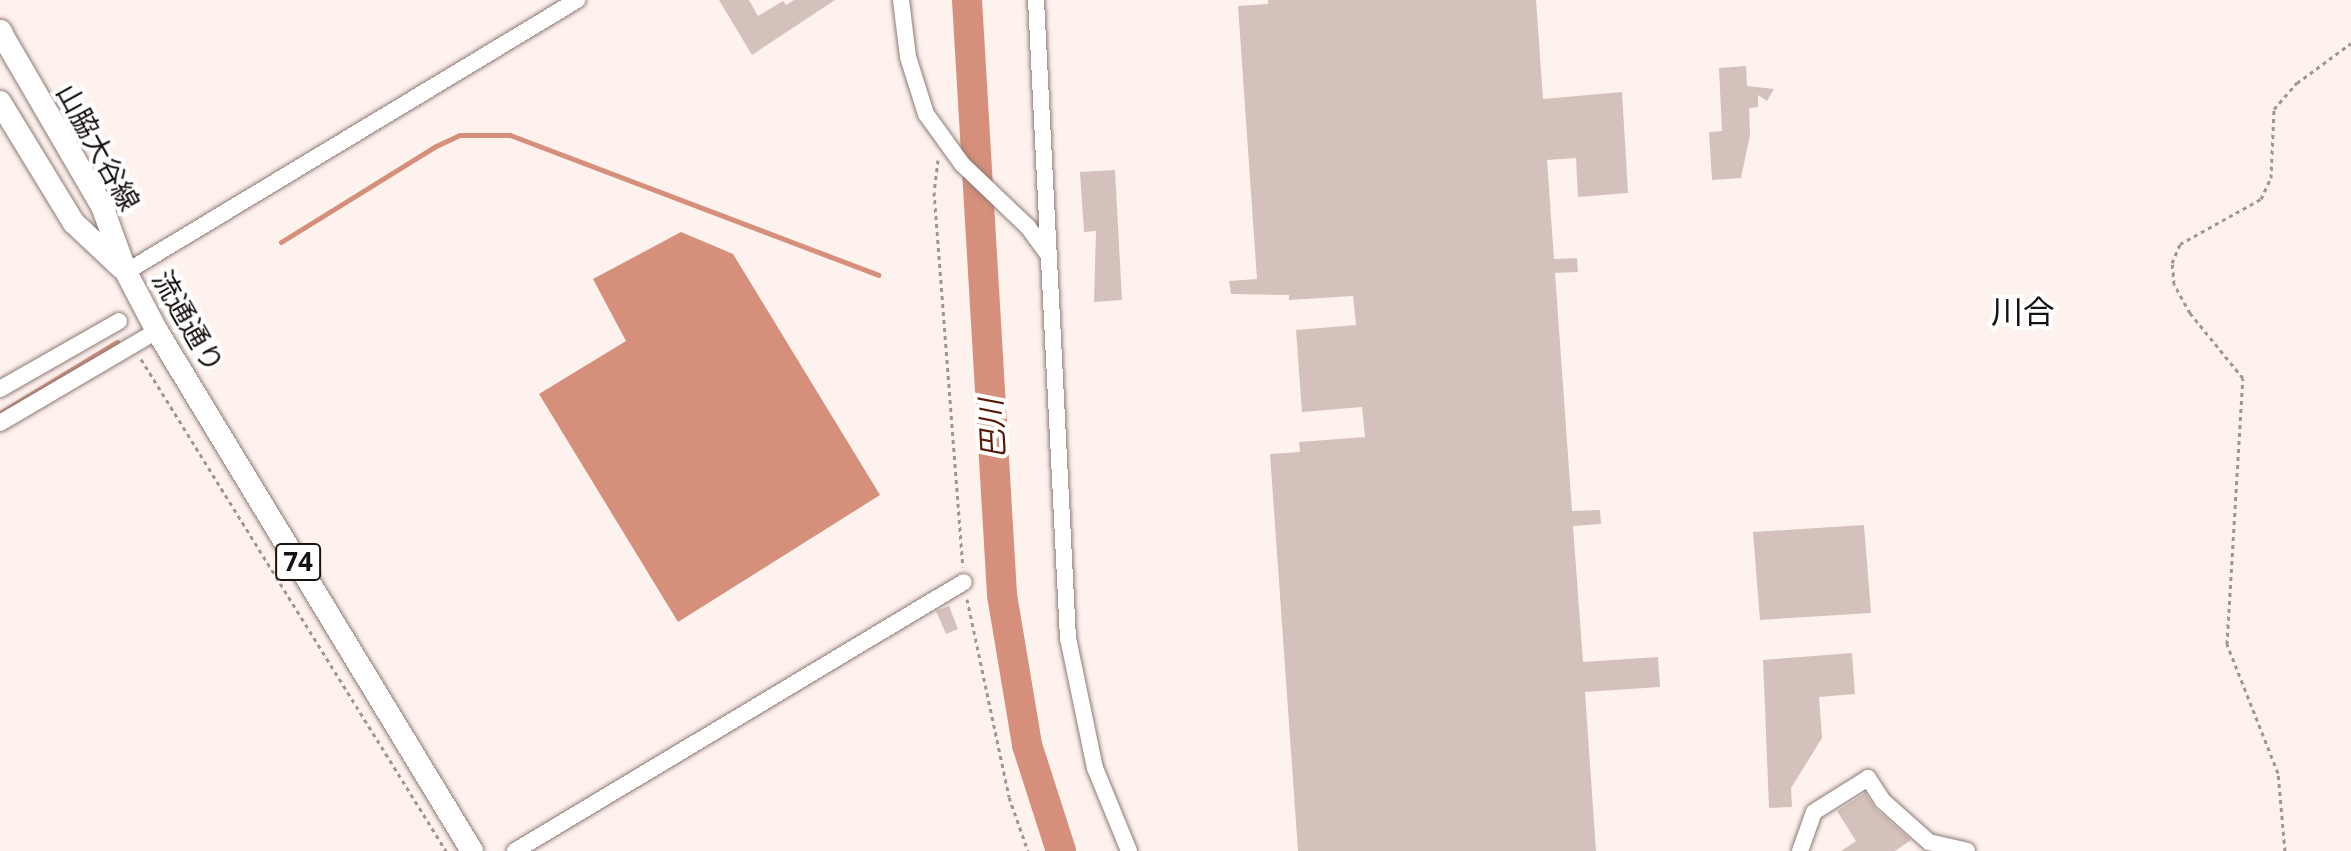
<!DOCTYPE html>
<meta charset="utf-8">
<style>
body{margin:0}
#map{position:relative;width:2351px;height:851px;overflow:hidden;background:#fef2ee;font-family:"Noto Sans","Noto Sans JP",sans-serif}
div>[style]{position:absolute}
.water>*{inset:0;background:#d58f7a}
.stream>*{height:5px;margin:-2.5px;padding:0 2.5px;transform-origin:2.5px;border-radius:2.5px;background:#d58f7a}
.river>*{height:30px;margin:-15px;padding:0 15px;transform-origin:15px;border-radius:15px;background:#d58f7a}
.building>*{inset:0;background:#d5c1bb}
.path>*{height:3px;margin-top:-1.5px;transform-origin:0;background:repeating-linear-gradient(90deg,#9f9592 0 4px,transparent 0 8px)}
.roads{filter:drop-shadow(0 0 2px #8d7a75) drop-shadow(0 0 2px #8d7a75)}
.minor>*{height:16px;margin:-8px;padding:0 8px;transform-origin:8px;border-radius:8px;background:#fff}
.major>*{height:22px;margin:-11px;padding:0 11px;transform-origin:11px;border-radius:11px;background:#fff}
.highway>*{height:24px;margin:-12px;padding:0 12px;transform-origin:12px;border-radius:12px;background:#fff}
span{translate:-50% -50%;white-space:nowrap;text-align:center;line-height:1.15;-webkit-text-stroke:8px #fff;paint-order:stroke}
.shield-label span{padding:2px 6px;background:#fff;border:2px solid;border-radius:6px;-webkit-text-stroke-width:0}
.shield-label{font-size:26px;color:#181210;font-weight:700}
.street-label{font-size:28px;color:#181210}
.water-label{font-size:30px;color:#581906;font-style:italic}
.quarter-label{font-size:32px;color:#181210}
</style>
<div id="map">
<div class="water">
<i style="clip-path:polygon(681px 232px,733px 254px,880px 495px,678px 622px,539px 394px,626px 341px,593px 279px)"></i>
</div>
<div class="stream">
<i style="left:281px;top:242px;width:182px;rotate:-31.8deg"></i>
<i style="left:436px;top:146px;width:26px;rotate:-25deg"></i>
<i style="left:460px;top:135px;width:50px"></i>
<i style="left:510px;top:135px;width:394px;rotate:20.8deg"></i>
<i style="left:0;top:413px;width:137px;rotate:-31.3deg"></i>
</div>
<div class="river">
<i style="left:967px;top:0;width:596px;rotate:86.63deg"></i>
<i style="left:1002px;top:595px;width:152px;rotate:80.5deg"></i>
<i style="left:1027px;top:745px;width:111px;rotate:72.2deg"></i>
</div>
<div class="building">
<i style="clip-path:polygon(719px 0,749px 0,758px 16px,783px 1px,786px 5px,794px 0,835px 0,752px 55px)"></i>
<i style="clip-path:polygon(1268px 0,1536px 0,1543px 99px,1622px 92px,1628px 193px,1578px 197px,1576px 158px,1547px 160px,1554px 259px,1577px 258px,1578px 272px,1555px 273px,1572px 511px,1600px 510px,1601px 524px,1573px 526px,1583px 662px,1658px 657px,1660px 687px,1585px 692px,1596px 851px,1298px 851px,1270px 454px,1300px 452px,1299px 442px,1365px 437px,1362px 407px,1302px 412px,1296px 330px,1356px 325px,1353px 296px,1289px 300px,1289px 295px,1231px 294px,1229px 281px,1257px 279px,1238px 6px,1268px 4px)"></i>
<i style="clip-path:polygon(1746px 66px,1747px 86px,1774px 89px,1767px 101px,1758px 95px,1758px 107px,1749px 108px,1750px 135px,1741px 178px,1712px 180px,1709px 132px,1722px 131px,1719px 68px)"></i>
<i style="clip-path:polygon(1115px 170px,1122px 300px,1094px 302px,1096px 231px,1084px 232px,1080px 172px)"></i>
<i style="clip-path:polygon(1864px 525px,1871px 613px,1760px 620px,1753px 532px)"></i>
<i style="clip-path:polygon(949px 606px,958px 629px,946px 634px,936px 611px)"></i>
<i style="clip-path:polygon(1852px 653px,1855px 694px,1819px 697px,1822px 738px,1791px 788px,1792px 807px,1769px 808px,1763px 660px)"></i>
<i style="clip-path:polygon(1865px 793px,1876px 809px,1911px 840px,1895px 851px,1841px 851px,1856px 841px,1837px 811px)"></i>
</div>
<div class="path">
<i style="left:938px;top:160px;width:32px;rotate:97deg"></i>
<i style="left:934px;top:192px;width:376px;rotate:85.6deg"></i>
<i style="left:141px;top:359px;width:579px;rotate:58.2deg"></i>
<i style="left:967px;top:599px;width:202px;rotate:78deg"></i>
<i style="left:1009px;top:797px;width:57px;rotate:70.6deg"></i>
<i style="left:2285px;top:851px;width:78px;rotate:-95.1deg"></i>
<i style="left:2278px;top:773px;width:139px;rotate:-111.6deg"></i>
<i style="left:2227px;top:644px;width:266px;rotate:-86.6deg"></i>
<i style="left:2243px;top:378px;width:84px;rotate:-129.2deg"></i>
<i style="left:2190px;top:313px;width:33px;rotate:-119deg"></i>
<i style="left:2174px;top:284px;width:21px;rotate:-95deg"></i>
<i style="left:2172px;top:263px;width:21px;rotate:-67deg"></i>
<i style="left:2180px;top:244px;width:93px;rotate:-29.1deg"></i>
<i style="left:2261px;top:199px;width:23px;rotate:-65deg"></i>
<i style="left:2271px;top:178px;width:69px;rotate:-87.5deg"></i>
<i style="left:2274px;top:109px;width:35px;rotate:-49deg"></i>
<i style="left:2297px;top:83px;width:67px;rotate:-36.5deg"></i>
</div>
<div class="roads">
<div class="minor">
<i style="left:901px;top:0;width:57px;rotate:83deg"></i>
<i style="left:908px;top:57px;width:60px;rotate:72.5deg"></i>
<i style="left:926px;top:114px;width:62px;rotate:54.2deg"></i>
<i style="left:962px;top:164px;width:91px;rotate:43.7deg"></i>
<i style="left:1028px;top:227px;width:36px;rotate:54deg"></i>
<i style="left:1036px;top:0;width:639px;rotate:87.13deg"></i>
<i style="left:1068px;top:638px;width:133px;rotate:78.3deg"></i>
<i style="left:1095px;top:768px;width:90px;rotate:67.7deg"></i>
<i style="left:126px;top:272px;width:527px;rotate:-31.09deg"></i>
<i style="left:0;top:389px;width:137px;rotate:-29.7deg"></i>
<i style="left:0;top:423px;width:182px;rotate:-30.4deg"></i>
<i style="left:515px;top:851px;width:523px;rotate:-30.93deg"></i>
<i style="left:1800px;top:851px;width:41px;rotate:-70.3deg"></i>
<i style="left:1814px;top:812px;width:64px;rotate:-32.2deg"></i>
<i style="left:1868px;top:778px;width:27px;rotate:57deg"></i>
<i style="left:1883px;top:801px;width:62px;rotate:41.7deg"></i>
<i style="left:1929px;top:842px;width:39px;rotate:13deg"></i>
</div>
<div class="major">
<i style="left:0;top:31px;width:203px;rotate:59.8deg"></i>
<i style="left:102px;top:206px;width:70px;rotate:70deg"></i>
<i style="left:126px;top:272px;width:67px;rotate:62.3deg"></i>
<i style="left:157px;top:331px;width:608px;rotate:58.79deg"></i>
<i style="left:0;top:102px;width:142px;rotate:58.6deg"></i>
<i style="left:74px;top:223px;width:66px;rotate:43.2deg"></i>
</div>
<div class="highway">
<i style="left:0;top:32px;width:4px;rotate:63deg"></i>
</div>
</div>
<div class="shield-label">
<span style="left:298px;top:562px">74</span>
</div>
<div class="street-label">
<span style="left:99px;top:147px;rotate:61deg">山脇大谷線</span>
<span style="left:189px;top:321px;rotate:60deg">流通通り</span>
</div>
<div class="water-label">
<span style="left:992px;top:429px;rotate:-93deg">巴川</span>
</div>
<div class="quarter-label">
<span style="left:2023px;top:311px">川合</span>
</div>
</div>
